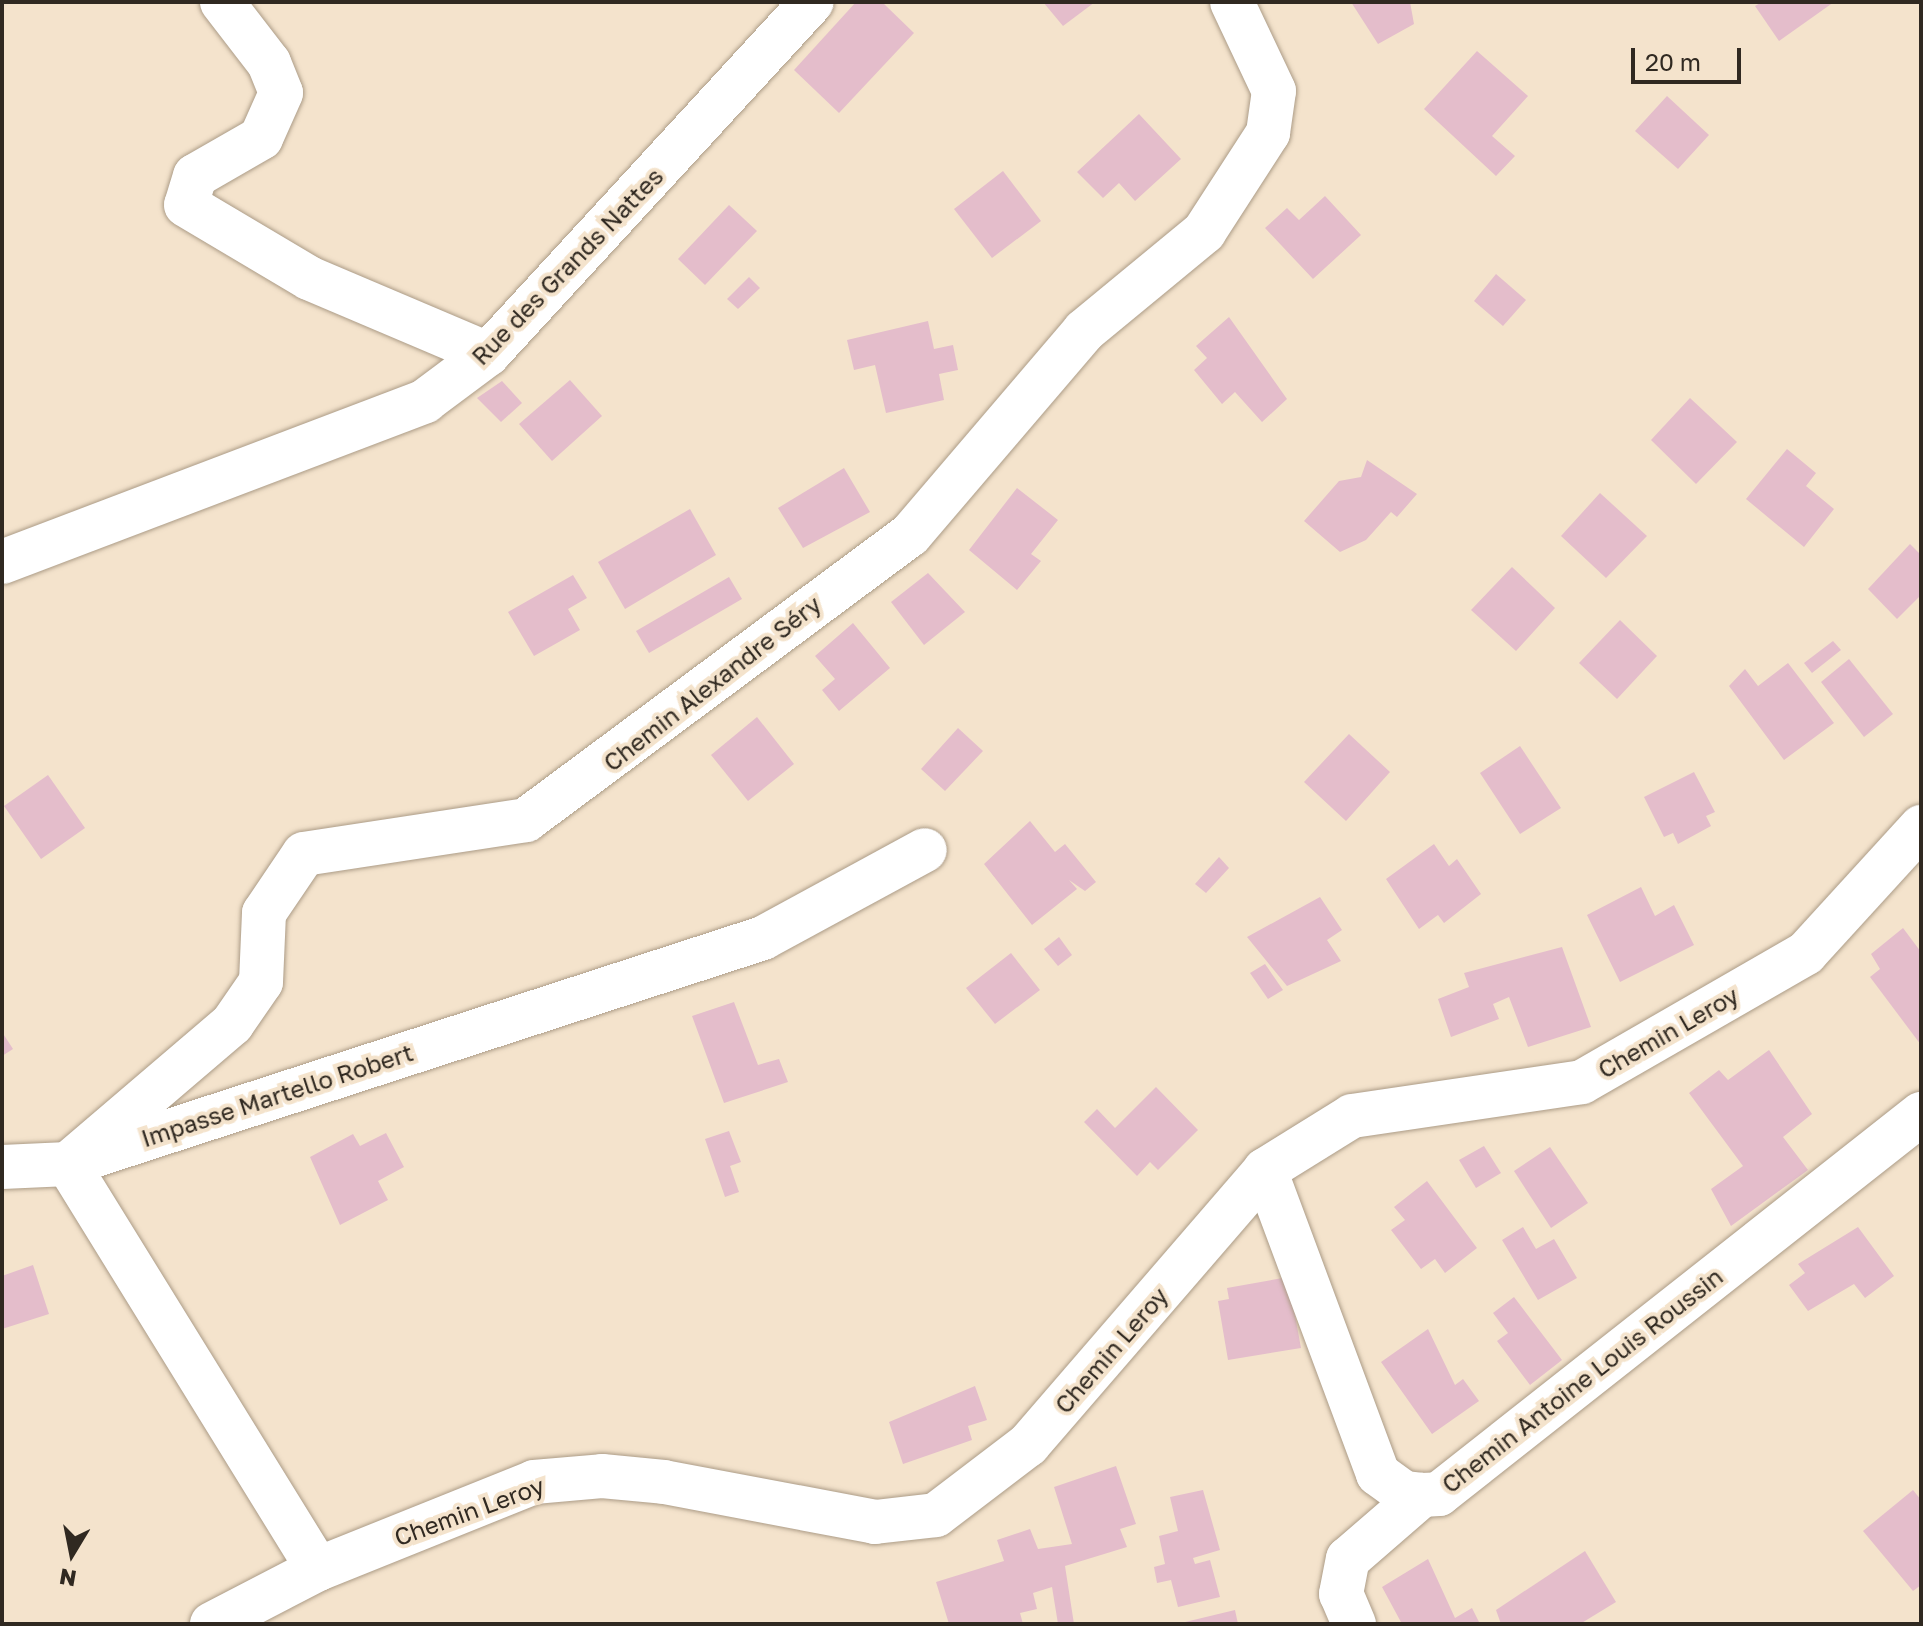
<!DOCTYPE html>
<meta charset="utf-8">
<style>
body{margin:0}
#map{position:relative;width:1923px;height:1626px;overflow:hidden;background:#f4e3cc;font-family:"Golos Text",sans-serif}
div>[style]{position:absolute}
.building>*{inset:0;background:#e4bdcb}
.roads{filter:drop-shadow(0 0 2px #ac9c87) drop-shadow(0 0 2px #ac9c87)}
.minor>*{height:44px;margin:-22px;padding:0 22px;transform-origin:22px;border-radius:22px;background:#fff}
span{translate:-50% -50%;white-space:nowrap;text-align:center;line-height:1.15;-webkit-text-stroke:8px #f4e3cc;paint-order:stroke}
.street-label{font-size:24px;color:#302921}
.frame{position:absolute;inset:0;border:4px solid #302921;pointer-events:none}
.north{position:absolute;left:32px;top:1514px;width:80px;height:80px;-webkit-text-stroke:6px #f4e3cc;paint-order:stroke;rotate:190deg;font-size:22px;font-weight:700;line-height:32px;text-align:center;color:#302921}
.north::after{content:'';display:block;margin:auto;width:28px;height:36px;background:#302921;clip-path:polygon(50% 0,100% 100%,50% 72%,0 100%)}
.scale{position:absolute;left:1631px;top:48px;width:110px;height:36px;box-sizing:border-box;border:4px solid #302921;border-top:0;padding-left:10px;font-size:24px;line-height:28px;white-space:nowrap;color:#302921;-webkit-text-stroke:6px #f4e3cc;paint-order:stroke}
</style>
<div id="map">
<div class="building">
<i style="clip-path:polygon(856px 2px,882px 2px,914px 33px,839px 113px,794px 70px)"></i>
<i style="clip-path:polygon(1043px 2px,1095px 2px,1063px 26px)"></i>
<i style="clip-path:polygon(1351px 2px,1410px 2px,1414px 24px,1378px 44px)"></i>
<i style="clip-path:polygon(1762px 2px,1834px 2px,1779px 41px,1755px 6px)"></i>
<i style="clip-path:polygon(1477px 51px,1528px 96px,1492px 136px,1515px 156px,1496px 176px,1424px 109px)"></i>
<i style="clip-path:polygon(1667px 96px,1709px 135px,1678px 169px,1635px 131px)"></i>
<i style="clip-path:polygon(1139px 114px,1181px 159px,1135px 201px,1119px 183px,1103px 198px,1077px 172px)"></i>
<i style="clip-path:polygon(1003px 171px,1041px 221px,992px 258px,954px 209px)"></i>
<i style="clip-path:polygon(1325px 196px,1361px 235px,1313px 279px,1265px 228px,1287px 208px,1299px 220px)"></i>
<i style="clip-path:polygon(729px 205px,757px 231px,705px 285px,678px 259px)"></i>
<i style="clip-path:polygon(1496px 274px,1526px 300px,1503px 326px,1474px 301px)"></i>
<i style="clip-path:polygon(749px 277px,760px 288px,738px 309px,727px 299px)"></i>
<i style="clip-path:polygon(1229px 317px,1287px 399px,1262px 422px,1235px 392px,1222px 404px,1194px 370px,1207px 358px,1196px 346px)"></i>
<i style="clip-path:polygon(928px 321px,934px 349px,953px 345px,958px 370px,939px 374px,944px 400px,886px 413px,875px 365px,854px 370px,847px 340px)"></i>
<i style="clip-path:polygon(570px 380px,602px 416px,552px 461px,519px 424px)"></i>
<i style="clip-path:polygon(502px 381px,522px 403px,501px 422px,477px 398px)"></i>
<i style="clip-path:polygon(1690px 398px,1737px 442px,1696px 484px,1651px 440px)"></i>
<i style="clip-path:polygon(1787px 449px,1816px 473px,1806px 486px,1834px 509px,1804px 547px,1746px 499px)"></i>
<i style="clip-path:polygon(1367px 460px,1417px 494px,1397px 517px,1391px 512px,1366px 540px,1340px 552px,1304px 521px,1339px 481px,1361px 477px)"></i>
<i style="clip-path:polygon(844px 468px,870px 512px,803px 548px,778px 508px)"></i>
<i style="clip-path:polygon(1017px 488px,1058px 520px,1031px 554px,1041px 561px,1017px 590px,969px 550px)"></i>
<i style="clip-path:polygon(1600px 493px,1647px 536px,1606px 578px,1561px 536px)"></i>
<i style="clip-path:polygon(690px 509px,716px 555px,625px 609px,598px 562px)"></i>
<i style="clip-path:polygon(1910px 544px,1921px 555px,1921px 595px,1897px 619px,1868px 589px)"></i>
<i style="clip-path:polygon(1512px 567px,1555px 608px,1516px 651px,1471px 610px)"></i>
<i style="clip-path:polygon(928px 573px,965px 612px,924px 645px,891px 602px)"></i>
<i style="clip-path:polygon(573px 575px,587px 598px,568px 609px,580px 630px,534px 656px,508px 612px)"></i>
<i style="clip-path:polygon(729px 577px,742px 599px,649px 653px,636px 631px)"></i>
<i style="clip-path:polygon(1620px 620px,1657px 656px,1617px 699px,1579px 663px)"></i>
<i style="clip-path:polygon(853px 623px,890px 668px,839px 711px,822px 690px,835px 679px,815px 656px)"></i>
<i style="clip-path:polygon(1833px 641px,1841px 650px,1812px 673px,1804px 663px)"></i>
<i style="clip-path:polygon(1849px 659px,1893px 714px,1864px 737px,1821px 682px)"></i>
<i style="clip-path:polygon(1788px 663px,1834px 723px,1784px 760px,1729px 686px,1745px 669px,1758px 686px)"></i>
<i style="clip-path:polygon(757px 717px,794px 764px,748px 801px,711px 755px)"></i>
<i style="clip-path:polygon(958px 728px,983px 751px,945px 791px,921px 769px)"></i>
<i style="clip-path:polygon(1349px 734px,1390px 772px,1346px 821px,1304px 782px)"></i>
<i style="clip-path:polygon(1520px 746px,1561px 808px,1520px 834px,1480px 773px)"></i>
<i style="clip-path:polygon(1694px 772px,1715px 812px,1706px 816px,1711px 826px,1678px 844px,1673px 833px,1664px 837px,1644px 797px)"></i>
<i style="clip-path:polygon(48px 775px,85px 828px,41px 859px,4px 806px)"></i>
<i style="clip-path:polygon(1030px 821px,1055px 852px,1065px 844px,1096px 882px,1085px 891px,1069px 880px,1077px 889px,1032px 925px,984px 864px)"></i>
<i style="clip-path:polygon(1434px 844px,1449px 866px,1457px 859px,1481px 894px,1444px 923px,1438px 915px,1419px 929px,1386px 879px)"></i>
<i style="clip-path:polygon(1219px 857px,1229px 868px,1206px 893px,1195px 884px)"></i>
<i style="clip-path:polygon(1641px 887px,1655px 916px,1674px 905px,1694px 945px,1620px 982px,1587px 915px)"></i>
<i style="clip-path:polygon(1320px 897px,1342px 930px,1327px 940px,1341px 961px,1287px 986px,1247px 937px)"></i>
<i style="clip-path:polygon(1903px 928px,1921px 952px,1921px 1045px,1870px 977px,1880px 969px,1871px 954px)"></i>
<i style="clip-path:polygon(1059px 937px,1072px 955px,1058px 966px,1044px 949px)"></i>
<i style="clip-path:polygon(1562px 947px,1591px 1027px,1528px 1047px,1509px 997px,1493px 1004px,1499px 1019px,1451px 1037px,1438px 999px,1469px 987px,1464px 973px)"></i>
<i style="clip-path:polygon(1011px 953px,1040px 990px,995px 1024px,966px 988px)"></i>
<i style="clip-path:polygon(1265px 964px,1283px 990px,1268px 999px,1250px 973px)"></i>
<i style="clip-path:polygon(734px 1002px,758px 1065px,779px 1059px,788px 1082px,724px 1103px,692px 1016px)"></i>
<i style="clip-path:polygon(2px 1032px,13px 1049px,2px 1056px)"></i>
<i style="clip-path:polygon(1769px 1050px,1812px 1114px,1783px 1137px,1808px 1170px,1731px 1226px,1711px 1189px,1743px 1166px,1689px 1093px,1719px 1070px,1728px 1080px)"></i>
<i style="clip-path:polygon(1156px 1087px,1198px 1130px,1158px 1170px,1150px 1162px,1137px 1176px,1084px 1122px,1097px 1109px,1115px 1128px)"></i>
<i style="clip-path:polygon(729px 1131px,741px 1162px,730px 1166px,739px 1192px,725px 1197px,705px 1139px)"></i>
<i style="clip-path:polygon(386px 1133px,404px 1167px,378px 1181px,388px 1200px,340px 1225px,310px 1157px,353px 1134px,360px 1146px)"></i>
<i style="clip-path:polygon(1484px 1146px,1501px 1173px,1476px 1188px,1459px 1160px)"></i>
<i style="clip-path:polygon(1550px 1147px,1588px 1203px,1551px 1228px,1514px 1171px)"></i>
<i style="clip-path:polygon(1427px 1181px,1477px 1248px,1445px 1273px,1435px 1259px,1421px 1269px,1391px 1230px,1405px 1220px,1394px 1207px)"></i>
<i style="clip-path:polygon(1523px 1227px,1536px 1249px,1554px 1239px,1577px 1278px,1538px 1300px,1502px 1240px)"></i>
<i style="clip-path:polygon(1858px 1227px,1894px 1276px,1865px 1298px,1854px 1284px,1808px 1311px,1789px 1285px,1805px 1273px,1798px 1264px)"></i>
<i style="clip-path:polygon(33px 1265px,49px 1314px,2px 1329px,2px 1276px)"></i>
<i style="clip-path:polygon(1288px 1277px,1301px 1348px,1228px 1360px,1218px 1301px,1229px 1299px,1227px 1288px)"></i>
<i style="clip-path:polygon(1514px 1297px,1562px 1360px,1530px 1385px,1497px 1341px,1508px 1333px,1493px 1313px)"></i>
<i style="clip-path:polygon(1428px 1329px,1455px 1385px,1463px 1379px,1479px 1401px,1432px 1434px,1381px 1362px)"></i>
<i style="clip-path:polygon(975px 1386px,987px 1420px,968px 1426px,972px 1440px,903px 1464px,889px 1422px)"></i>
<i style="clip-path:polygon(1116px 1466px,1136px 1524px,1120px 1529px,1127px 1547px,1065px 1566px,1074px 1624px,1058px 1624px,1052px 1587px,1033px 1593px,1037px 1609px,1020px 1613px,1023px 1624px,949px 1624px,936px 1582px,1004px 1561px,997px 1540px,1030px 1529px,1038px 1549px,1072px 1544px,1054px 1487px)"></i>
<i style="clip-path:polygon(1203px 1490px,1220px 1550px,1193px 1558px,1195px 1564px,1210px 1560px,1220px 1597px,1178px 1607px,1171px 1580px,1157px 1583px,1154px 1567px,1165px 1564px,1159px 1536px,1178px 1531px,1170px 1497px)"></i>
<i style="clip-path:polygon(1913px 1490px,1921px 1500px,1921px 1585px,1913px 1591px,1863px 1531px)"></i>
<i style="clip-path:polygon(1585px 1551px,1616px 1602px,1580px 1624px,1501px 1624px,1496px 1610px)"></i>
<i style="clip-path:polygon(1428px 1559px,1455px 1618px,1472px 1608px,1480px 1624px,1402px 1624px,1382px 1587px)"></i>
<i style="clip-path:polygon(1235px 1610px,1238px 1624px,1181px 1624px,1181px 1623px)"></i>
</div>
<div class="roads">
<div class="minor">
<i style="left:222px;top:2px;width:77px;rotate:52.4deg"></i>
<i style="left:269px;top:63px;width:32px;rotate:68deg"></i>
<i style="left:281px;top:93px;width:49px;rotate:114deg"></i>
<i style="left:261px;top:138px;width:76px;rotate:150.1deg"></i>
<i style="left:195px;top:176px;width:30px;rotate:107deg"></i>
<i style="left:186px;top:205px;width:143px;rotate:30.7deg"></i>
<i style="left:309px;top:278px;width:194px;rotate:23deg"></i>
<i style="left:2px;top:562px;width:453px;rotate:-20.8deg"></i>
<i style="left:425px;top:401px;width:79px;rotate:-36.7deg"></i>
<i style="left:488px;top:354px;width:478px;rotate:-47.4deg"></i>
<i style="left:2px;top:1167px;width:66px;rotate:-2.6deg"></i>
<i style="left:68px;top:1164px;width:216px;rotate:-40.5deg"></i>
<i style="left:232px;top:1024px;width:51px;rotate:-55.4deg"></i>
<i style="left:261px;top:982px;width:69px;rotate:-87.5deg"></i>
<i style="left:264px;top:913px;width:71px;rotate:-55.9deg"></i>
<i style="left:304px;top:854px;width:225px;rotate:-8.7deg"></i>
<i style="left:526px;top:820px;width:478px;rotate:-36.6deg"></i>
<i style="left:910px;top:535px;width:268px;rotate:-49.5deg"></i>
<i style="left:1084px;top:331px;width:156px;rotate:-39.5deg"></i>
<i style="left:1204px;top:232px;width:118px;rotate:-57.1deg"></i>
<i style="left:1268px;top:133px;width:42px;rotate:-81.9deg"></i>
<i style="left:1274px;top:91px;width:98px;rotate:-115.3deg"></i>
<i style="left:1265px;top:1170px;width:324px;rotate:69.6deg"></i>
<i style="left:1378px;top:1474px;width:32px;rotate:36deg"></i>
<i style="left:1404px;top:1493px;width:18px;rotate:6deg"></i>
<i style="left:1422px;top:1495px;width:17px;rotate:-3deg"></i>
<i style="left:1439px;top:1494px;width:614px;rotate:-38.25deg"></i>
<i style="left:318px;top:1569px;width:476px;rotate:-121.7deg"></i>
<i style="left:68px;top:1164px;width:731px;rotate:-18.01deg"></i>
<i style="left:763px;top:938px;width:184px;rotate:-28.5deg"></i>
<i style="left:212px;top:1624px;width:119px;rotate:-27.4deg"></i>
<i style="left:318px;top:1569px;width:233px;rotate:-21.9deg"></i>
<i style="left:534px;top:1482px;width:68px;rotate:-5deg"></i>
<i style="left:602px;top:1476px;width:62px;rotate:5.5deg"></i>
<i style="left:664px;top:1482px;width:215px;rotate:10.7deg"></i>
<i style="left:875px;top:1522px;width:61px;rotate:-6.5deg"></i>
<i style="left:936px;top:1515px;width:116px;rotate:-37.3deg"></i>
<i style="left:1028px;top:1445px;width:363px;rotate:-49.2deg"></i>
<i style="left:1265px;top:1170px;width:102px;rotate:-31.8deg"></i>
<i style="left:1352px;top:1116px;width:232px;rotate:-8.4deg"></i>
<i style="left:1582px;top:1082px;width:258px;rotate:-29.9deg"></i>
<i style="left:1806px;top:953px;width:171px;rotate:-47.6deg"></i>
<i style="left:1354px;top:1624px;width:33px;rotate:-113deg"></i>
<i style="left:1341px;top:1594px;width:36px;rotate:-79deg"></i>
<i style="left:1348px;top:1559px;width:98px;rotate:-40.9deg"></i>
</div>
</div>
<div class="street-label">
<span style="left:567px;top:266px;rotate:-46deg">Rue des Grands Nattes</span>
<span style="left:712px;top:683px;rotate:-38deg">Chemin Alexandre Séry</span>
<span style="left:1668px;top:1032px;rotate:-30deg">Chemin Leroy</span>
<span style="left:277px;top:1095px;rotate:-18deg">Impasse Martello Robert</span>
<span style="left:1111px;top:1350px;rotate:-49deg">Chemin Leroy</span>
<span style="left:1582px;top:1380px;rotate:-38deg">Chemin Antoine Louis Roussin</span>
<span style="left:469px;top:1511px;rotate:-20deg">Chemin Leroy</span>
</div>
<div class="frame"></div>
<div class="north">N</div>
<div class="scale">20 m</div>
</div>
